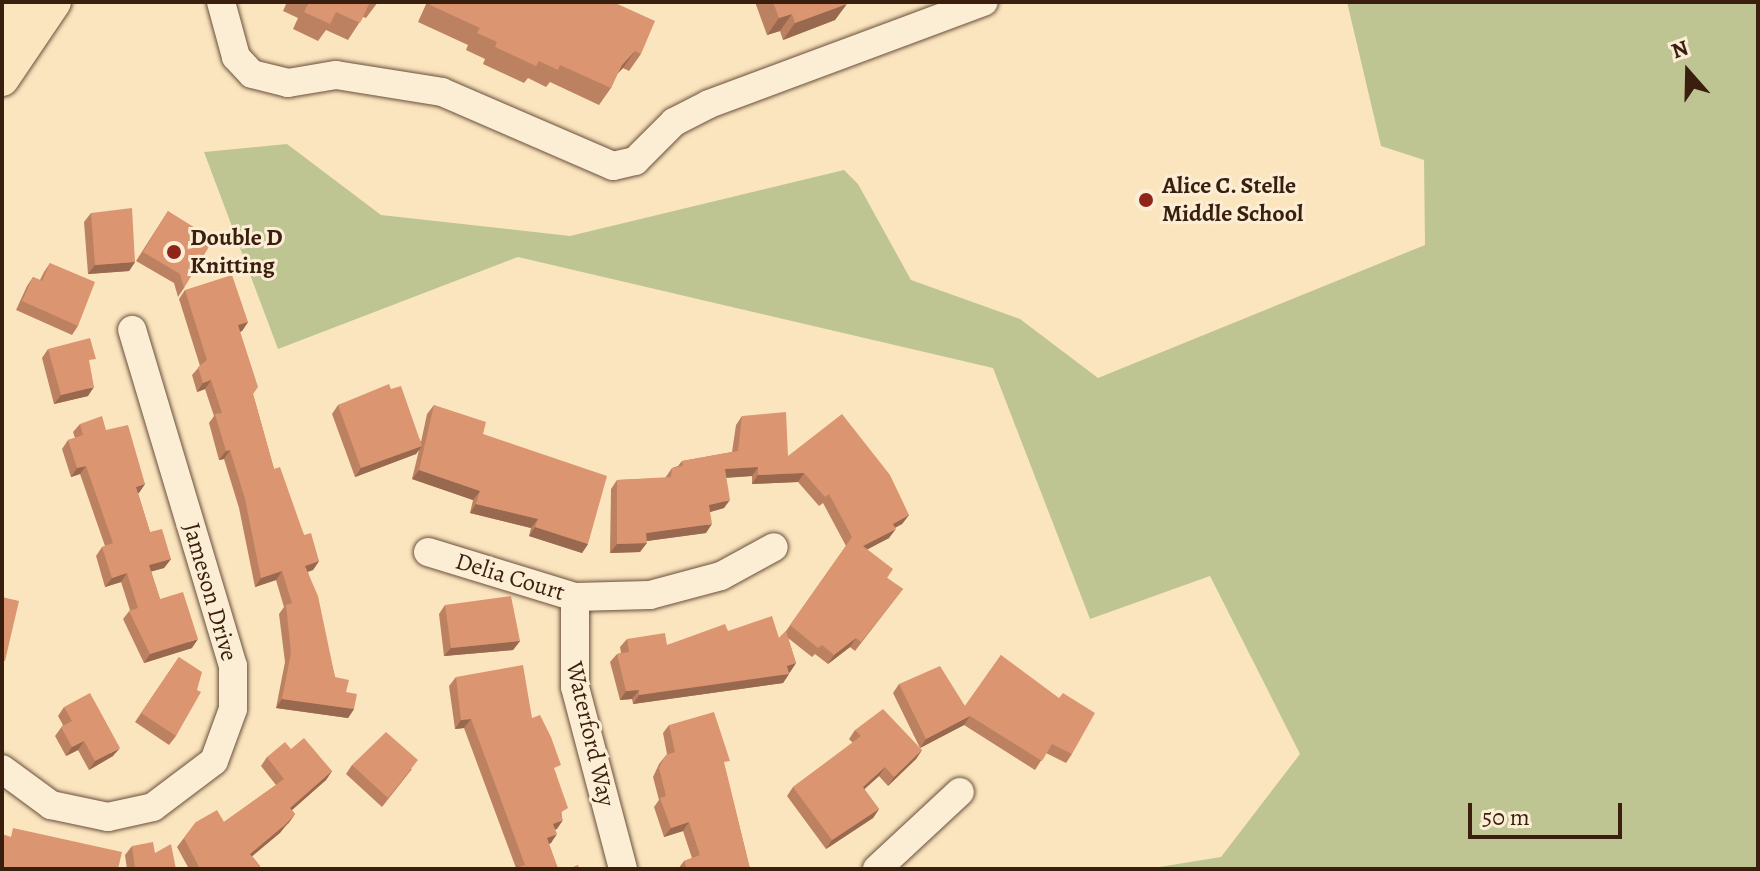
<!DOCTYPE html>
<style>
body{margin:0}
#map{position:relative;width:1760px;height:871px;overflow:hidden;background:#fbe5bf;font-family:Alegreya,serif}
div>[style]{position:absolute}
.green>*{inset:0;background:#bec592}
.roads{filter:drop-shadow(0 0 2px #6a503b) drop-shadow(0 0 2px #6a503b)}
.minor>*{height:28px;margin:-14px;padding:0 14px;transform-origin:14px;border-radius:14px;background:#fceed5}
.major>*{height:34px;margin:-17px;padding:0 17px;transform-origin:17px;border-radius:17px;background:#fbe5bf}
.wall>*{inset:0;background:#bc8161}
.shaded-wall>*{inset:0;background:#99694f}
.building>*{inset:0;background:#db9671}
.dots>*{width:22px;height:22px;translate:-50% -50%;box-sizing:border-box;border:4px solid #fceed5;border-radius:50%}
span{translate:-50% -50%;white-space:nowrap;text-align:center;line-height:1.15;-webkit-text-stroke:6px #fceed5;paint-order:stroke}
.poi-label{font-size:24px;color:#3a1f0f;font-weight:700}
.left{translate:0 -50%;text-align:left}
.street-label{font-size:24px;color:#3a1f0f}
.frame{position:absolute;inset:0;border:4px solid #3a1f0f;pointer-events:none}
.north{position:absolute;left:1648px;top:32px;width:80px;height:80px;-webkit-text-stroke:6px #fceed5;paint-order:stroke;rotate:340deg;font-size:22px;font-weight:700;line-height:32px;text-align:center;color:#3a1f0f}
.north::after{content:'';display:block;margin:auto;width:28px;height:36px;background:#3a1f0f;clip-path:polygon(50% 0,100% 100%,50% 72%,0 100%)}
.scale{position:absolute;left:1468px;top:803px;width:154px;height:36px;box-sizing:border-box;border:4px solid #3a1f0f;border-top:0;padding-left:10px;font-size:24px;line-height:28px;white-space:nowrap;color:#3a1f0f;-webkit-text-stroke:6px #fceed5;paint-order:stroke}
</style>
<div id="map">
<div class="green">
<i style="clip-path:polygon(1347px 2px,1758px 2px,1758px 869px,1147px 869px,1221px 857px,1300px 754px,1210px 576px,1090px 619px,993px 368px,518px 257px,278px 349px,204px 152px,287px 144px,381px 215px,570px 236px,844px 170px,858px 184px,911px 280px,1020px 319px,1098px 378px,1425px 245px,1424px 160px,1381px 146px)"></i>
</div>
<div class="roads">
<div class="minor">
<i style="left:221px;top:2px;width:57px;rotate:74.7deg"></i>
<i style="left:236px;top:57px;width:23px;rotate:47deg"></i>
<i style="left:252px;top:74px;width:37px;rotate:14deg"></i>
<i style="left:288px;top:83px;width:49px;rotate:-9.5deg"></i>
<i style="left:336px;top:75px;width:107px;rotate:9.1deg"></i>
<i style="left:442px;top:92px;width:186px;rotate:23.4deg"></i>
<i style="left:613px;top:166px;width:23px;rotate:-13deg"></i>
<i style="left:635px;top:161px;width:55px;rotate:-45deg"></i>
<i style="left:674px;top:122px;width:39px;rotate:-27deg"></i>
<i style="left:709px;top:104px;width:293px;rotate:-20.4deg"></i>
<i style="left:428px;top:552px;width:154px;rotate:17deg"></i>
<i style="left:575px;top:597px;width:75px;rotate:-1.5deg"></i>
<i style="left:650px;top:595px;width:73px;rotate:-15deg"></i>
<i style="left:721px;top:576px;width:60px;rotate:-28.7deg"></i>
<i style="left:575px;top:597px;width:90px;rotate:90deg"></i>
<i style="left:575px;top:687px;width:188px;rotate:75.2deg"></i>
<i style="left:2px;top:769px;width:61px;rotate:36.3deg"></i>
<i style="left:51px;top:805px;width:58px;rotate:11.9deg"></i>
<i style="left:108px;top:817px;width:46px;rotate:-12.5deg"></i>
<i style="left:153px;top:807px;width:76px;rotate:-37deg"></i>
<i style="left:214px;top:761px;width:55px;rotate:-69.9deg"></i>
<i style="left:233px;top:709px;width:43px;rotate:-90deg"></i>
<i style="left:233px;top:666px;width:351px;rotate:-106.7deg"></i>
<i style="left:877px;top:869px;width:113px;rotate:-42.9deg"></i>
</div>
<div class="major">
<i style="left:2px;top:38px;width:42px;rotate:-58.6deg"></i>
<i style="left:2px;top:79px;width:93px;rotate:-56deg"></i>
</div>
</div>
<div class="wall">
<i style="clip-path:polygon(287px 2px,378px 2px,366px 18px,363px 17px,348px 40px,326px 30px,318px 41px,293px 29px,298px 18px,283px 11px)"></i>
<i style="clip-path:polygon(427px 2px,613px 2px,641px 54px,629px 71px,623px 68px,617px 74px,611px 88px,599px 105px,550px 82px,546px 87px,528px 78px,524px 83px,483px 64px,485px 59px,466px 50px,468px 45px,418px 22px)"></i>
<i style="clip-path:polygon(755px 2px,847px 2px,835px 20px,783px 40px,780px 31px,767px 35px)"></i>
<i style="clip-path:polygon(168px 211px,202px 240px,184px 288px,178px 297px,174px 283px,136px 261px)"></i>
<i style="clip-path:polygon(91px 213px,135px 262px,129px 271px,88px 274px,84px 222px)"></i>
<i style="clip-path:polygon(50px 263px,78px 326px,72px 335px,16px 310px,27px 286px,33px 277px,40px 280px,44px 272px)"></i>
<i style="clip-path:polygon(185px 290px,248px 322px,242px 331px,240px 332px,253px 394px,274px 469px,304px 535px,319px 561px,313px 570px,308px 572px,335px 677px,346px 692px,354px 709px,348px 718px,276px 708px,285px 662px,279px 614px,284px 607px,276px 580px,255px 587px,239px 508px,224px 459px,219px 460px,209px 423px,214px 416px,205px 389px,197px 392px,192px 375px,200px 366px,179px 299px)"></i>
<i style="clip-path:polygon(48px 349px,90px 366px,88px 396px,54px 404px,42px 358px)"></i>
<i style="clip-path:polygon(391px 389px,421px 442px,427px 414px,434px 405px,483px 434px,588px 544px,582px 553px,529px 536px,531px 528px,470px 513px,473px 500px,412px 479px,419px 450px,416px 454px,355px 477px,332px 414px,338px 405px)"></i>
<i style="clip-path:polygon(742px 416px,788px 456px,909px 515px,902px 524px,895px 528px,889px 538px,867px 549px,887px 578px,903px 589px,855px 651px,850px 647px,828px 664px,815px 654px,812px 657px,788px 638px,796px 663px,783px 683px,633px 704px,632px 699px,620px 700px,610px 662px,617px 654px,621px 653px,620px 647px,627px 639px,667px 645px,728px 631px,779px 638px,786px 631px,846px 546px,823px 503px,819px 506px,798px 482px,752px 484px,752px 476px,726px 478px,724px 508px,710px 512px,706px 533px,646px 541px,640px 552px,610px 553px,611px 489px,617px 480px,665px 478px,672px 468px,678px 466px,682px 461px,732px 452px,736px 425px)"></i>
<i style="clip-path:polygon(80px 424px,106px 430px,145px 484px,138px 493px,150px 532px,171px 559px,164px 568px,151px 571px,160px 599px,192px 648px,144px 663px,123px 619px,130px 610px,121px 582px,105px 587px,96px 556px,102px 547px,105px 546px,80px 474px,71px 477px,62px 449px,68px 440px,75px 438px,73px 432px)"></i>
<i style="clip-path:polygon(445px 605px,520px 641px,513px 650px,444px 656px,439px 614px)"></i>
<i style="clip-path:polygon(1001px 655px,1072px 754px,1066px 763px,1046px 753px,1035px 770px,964px 725px,920px 748px,893px 693px,899px 684px,965px 706px)"></i>
<i style="clip-path:polygon(179px 657px,176px 736px,169px 745px,135px 722px)"></i>
<i style="clip-path:polygon(456px 677px,532px 718px,556px 774px,562px 817px,555px 830px,551px 843px,549px 844px,558px 869px,516px 868px,464px 728px,455px 729px,449px 686px)"></i>
<i style="clip-path:polygon(64px 707px,113px 756px,89px 770px,78px 750px,66px 756px,55px 736px,63px 725px,58px 716px)"></i>
<i style="clip-path:polygon(669px 725px,725px 768px,750px 869px,678px 869px,684px 861px,692px 858px,683px 831px,664px 837px,654px 807px,659px 800px,653px 777px,659px 764px,667px 754px,663px 733px)"></i>
<i style="clip-path:polygon(855px 730px,922px 750px,916px 759px,888px 786px,879px 776px,864px 789px,879px 809px,873px 818px,826px 849px,787px 796px,793px 787px,853px 743px,849px 739px)"></i>
<i style="clip-path:polygon(291px 749px,332px 771px,326px 780px,292px 810px,295px 814px,289px 823px,252px 856px,260px 866px,258px 869px,189px 869px,177px 847px,196px 822px,224px 822px,276px 785px,261px 766px,267px 757px)"></i>
<i style="clip-path:polygon(352px 765px,412px 769px,382px 807px,346px 774px)"></i>
<i style="clip-path:polygon(132px 846px,155px 853px,176px 869px,127px 869px,125px 855px)"></i>
</div>
<div class="shaded-wall">
<i style="clip-path:polygon(847px 4px,835px 20px,783px 40px,795px 23px)"></i>
<i style="clip-path:polygon(792px 14px,780px 31px,767px 35px,779px 18px)"></i>
<i style="clip-path:polygon(635px 51px,623px 68px,610px 81px,622px 65px)"></i>
<i style="clip-path:polygon(135px 262px,129px 271px,88px 274px,95px 265px)"></i>
<i style="clip-path:polygon(248px 322px,242px 331px,232px 334px,238px 325px)"></i>
<i style="clip-path:polygon(211px 380px,205px 389px,197px 392px,203px 383px)"></i>
<i style="clip-path:polygon(94px 387px,88px 396px,54px 404px,61px 395px)"></i>
<i style="clip-path:polygon(422px 446px,416px 454px,355px 477px,361px 468px)"></i>
<i style="clip-path:polygon(230px 450px,224px 459px,219px 460px,226px 451px)"></i>
<i style="clip-path:polygon(86px 466px,80px 474px,71px 477px,77px 468px)"></i>
<i style="clip-path:polygon(758px 467px,752px 476px,719px 478px,725px 469px)"></i>
<i style="clip-path:polygon(419px 470px,480px 491px,473px 500px,412px 479px)"></i>
<i style="clip-path:polygon(804px 473px,798px 482px,752px 484px,758px 475px)"></i>
<i style="clip-path:polygon(145px 484px,139px 493px,130px 496px,136px 487px)"></i>
<i style="clip-path:polygon(730px 500px,724px 508px,703px 514px,709px 505px)"></i>
<i style="clip-path:polygon(476px 504px,538px 519px,531px 528px,470px 513px)"></i>
<i style="clip-path:polygon(909px 515px,902px 524px,886px 532px,893px 524px)"></i>
<i style="clip-path:polygon(712px 524px,706px 533px,640px 542px,646px 533px)"></i>
<i style="clip-path:polygon(535px 527px,588px 544px,582px 553px,529px 536px)"></i>
<i style="clip-path:polygon(896px 529px,889px 538px,857px 555px,863px 546px)"></i>
<i style="clip-path:polygon(647px 543px,640px 552px,610px 553px,617px 544px)"></i>
<i style="clip-path:polygon(171px 559px,164px 568px,143px 574px,149px 565px)"></i>
<i style="clip-path:polygon(319px 561px,313px 570px,299px 574px,305px 566px)"></i>
<i style="clip-path:polygon(282px 571px,276px 580px,255px 587px,261px 578px)"></i>
<i style="clip-path:polygon(127px 573px,121px 582px,105px 587px,112px 578px)"></i>
<i style="clip-path:polygon(856px 638px,850px 647px,828px 664px,834px 655px)"></i>
<i style="clip-path:polygon(198px 639px,192px 648px,144px 663px,150px 654px)"></i>
<i style="clip-path:polygon(520px 641px,513px 650px,444px 656px,451px 648px)"></i>
<i style="clip-path:polygon(796px 663px,790px 672px,782px 675px,789px 674px,783px 683px,633px 704px,639px 695px,787px 666px)"></i>
<i style="clip-path:polygon(639px 690px,632px 699px,620px 700px,626px 691px)"></i>
<i style="clip-path:polygon(282px 699px,354px 709px,348px 718px,276px 708px)"></i>
<i style="clip-path:polygon(970px 716px,964px 725px,920px 748px,926px 739px)"></i>
<i style="clip-path:polygon(471px 719px,464px 728px,455px 729px,461px 720px)"></i>
<i style="clip-path:polygon(84px 741px,78px 750px,66px 756px,72px 747px)"></i>
<i style="clip-path:polygon(120px 748px,113px 756px,89px 770px,95px 761px)"></i>
<i style="clip-path:polygon(922px 750px,916px 759px,888px 786px,894px 777px)"></i>
<i style="clip-path:polygon(885px 767px,879px 776px,857px 796px,863px 787px)"></i>
<i style="clip-path:polygon(332px 771px,326px 780px,284px 817px,290px 808px)"></i>
<i style="clip-path:polygon(879px 809px,873px 818px,826px 849px,832px 840px)"></i>
<i style="clip-path:polygon(295px 814px,280px 833px,244px 863px,250px 854px)"></i>
<i style="clip-path:polygon(563px 820px,557px 829px,547px 833px,553px 824px)"></i>
<i style="clip-path:polygon(689px 822px,683px 831px,664px 837px,671px 828px)"></i>
<i style="clip-path:polygon(557px 834px,551px 843px,540px 847px,547px 838px)"></i>
</div>
<div class="building">
<i style="clip-path:polygon(309px 2px,370px 2px,360px 23px,336px 12px,330px 24px,304px 12px)"></i>
<i style="clip-path:polygon(431px 2px,613px 2px,655px 21px,641px 54px,635px 51px,622px 65px,611px 88px,560px 65px,558px 70px,539px 61px,536px 66px,495px 47px,497px 42px,477px 33px,480px 28px,430px 5px)"></i>
<i style="clip-path:polygon(773px 2px,847px 2px,847px 4px,795px 23px,792px 14px,779px 18px)"></i>
<i style="clip-path:polygon(132px 208px,135px 262px,95px 265px,91px 213px)"></i>
<i style="clip-path:polygon(168px 211px,205px 234px,202px 240px,210px 245px,184px 288px,180px 274px,143px 252px)"></i>
<i style="clip-path:polygon(50px 263px,95px 282px,78px 326px,22px 301px,33px 277px,42px 281px)"></i>
<i style="clip-path:polygon(232px 275px,248px 322px,238px 325px,258px 387px,253px 394px,274px 469px,280px 467px,304px 535px,311px 533px,319px 561px,305px 566px,318px 596px,335px 677px,349px 680px,346px 692px,357px 694px,354px 709px,282px 699px,291px 653px,286px 605px,292px 603px,282px 571px,261px 578px,245px 499px,230px 450px,226px 451px,215px 414px,222px 413px,211px 380px,203px 383px,198px 367px,207px 360px,185px 290px)"></i>
<i style="clip-path:polygon(90px 338px,96px 359px,89px 360px,94px 387px,61px 395px,48px 349px)"></i>
<i style="clip-path:polygon(389px 384px,391px 389px,401px 386px,422px 446px,361px 468px,338px 405px)"></i>
<i style="clip-path:polygon(434px 405px,486px 422px,483px 434px,607px 476px,588px 544px,535px 527px,538px 519px,476px 504px,480px 491px,419px 470px)"></i>
<i style="clip-path:polygon(786px 412px,788px 456px,842px 414px,890px 475px,909px 515px,893px 524px,896px 529px,863px 546px,893px 569px,887px 578px,903px 589px,861px 642px,856px 638px,834px 655px,822px 645px,818px 648px,790px 625px,852px 537px,829px 494px,825px 497px,804px 473px,758px 475px,758px 467px,725px 469px,730px 500px,709px 505px,712px 524px,646px 533px,647px 543px,617px 544px,617px 480px,671px 477px,672px 468px,683px 466px,682px 461px,738px 451px,742px 416px)"></i>
<i style="clip-path:polygon(102px 416px,106px 430px,128px 425px,145px 484px,136px 487px,150px 532px,162px 529px,171px 559px,149px 565px,160px 599px,183px 592px,198px 639px,150px 654px,129px 611px,138px 608px,127px 573px,112px 578px,102px 547px,113px 543px,86px 466px,77px 468px,68px 440px,83px 435px,80px 424px)"></i>
<i style="clip-path:polygon(511px 596px,520px 641px,451px 648px,445px 605px)"></i>
<i style="clip-path:polygon(2px 597px,19px 601px,5px 661px,2px 661px)"></i>
<i style="clip-path:polygon(772px 616px,779px 638px,786px 631px,796px 663px,787px 666px,789px 674px,639px 695px,639px 690px,626px 691px,617px 654px,629px 652px,627px 639px,665px 633px,667px 645px,725px 624px,728px 631px)"></i>
<i style="clip-path:polygon(1001px 655px,1059px 698px,1063px 693px,1095px 713px,1072px 754px,1052px 744px,1042px 761px,970px 716px,926px 739px,899px 684px,940px 666px,965px 706px)"></i>
<i style="clip-path:polygon(179px 657px,202px 672px,197px 690px,201px 692px,176px 736px,141px 713px)"></i>
<i style="clip-path:polygon(523px 665px,532px 718px,540px 715px,551px 737px,561px 765px,554px 768px,568px 808px,560px 813px,563px 820px,553px 824px,557px 834px,547px 838px,558px 869px,513px 869px,525px 865px,471px 719px,461px 720px,456px 677px)"></i>
<i style="clip-path:polygon(90px 693px,120px 748px,95px 761px,84px 741px,72px 747px,61px 727px,72px 721px,64px 707px)"></i>
<i style="clip-path:polygon(883px 709px,922px 750px,894px 777px,885px 767px,863px 787px,879px 809px,832px 840px,793px 787px,861px 736px,855px 730px)"></i>
<i style="clip-path:polygon(714px 712px,730px 761px,724px 762px,750px 869px,687px 869px,684px 861px,700px 855px,689px 822px,671px 828px,660px 798px,666px 796px,659px 768px,666px 755px,675px 752px,669px 725px)"></i>
<i style="clip-path:polygon(386px 732px,418px 760px,388px 798px,352px 765px)"></i>
<i style="clip-path:polygon(304px 738px,332px 771px,290px 808px,295px 814px,286px 824px,250px 854px,260px 866px,253px 869px,200px 869px,184px 838px,196px 822px,217px 810px,224px 822px,284px 779px,267px 757px,285px 742px,291px 749px)"></i>
<i style="clip-path:polygon(13px 828px,122px 852px,118px 869px,3px 869px,2px 865px,2px 834px,11px 837px)"></i>
<i style="clip-path:polygon(153px 842px,155px 853px,171px 844px,176px 869px,135px 869px,132px 846px)"></i>
<i style="clip-path:polygon(578px 865px,579px 869px,568px 869px)"></i>
</div>
<div class="dots">
<i style="left:1146px;top:200px;background:#8f2418"></i>
<i style="left:174px;top:252px;background:#8f2418"></i>
</div>
<div class="poi-label">
<span class="left" style="left:1162px;top:200px">Alice C. Stelle<br>Middle School</span>
<span class="left" style="left:190px;top:252px">Double D<br>Knitting</span>
</div>
<div class="street-label">
<span style="left:510px;top:577px;rotate:17deg">Delia Court</span>
<span style="left:210px;top:592px;rotate:74deg">Jameson Drive</span>
<span style="left:590px;top:734px;rotate:77deg">Waterford Way</span>
</div>
<div class="frame"></div>
<div class="north">N</div>
<div class="scale">50 m</div>
</div>
